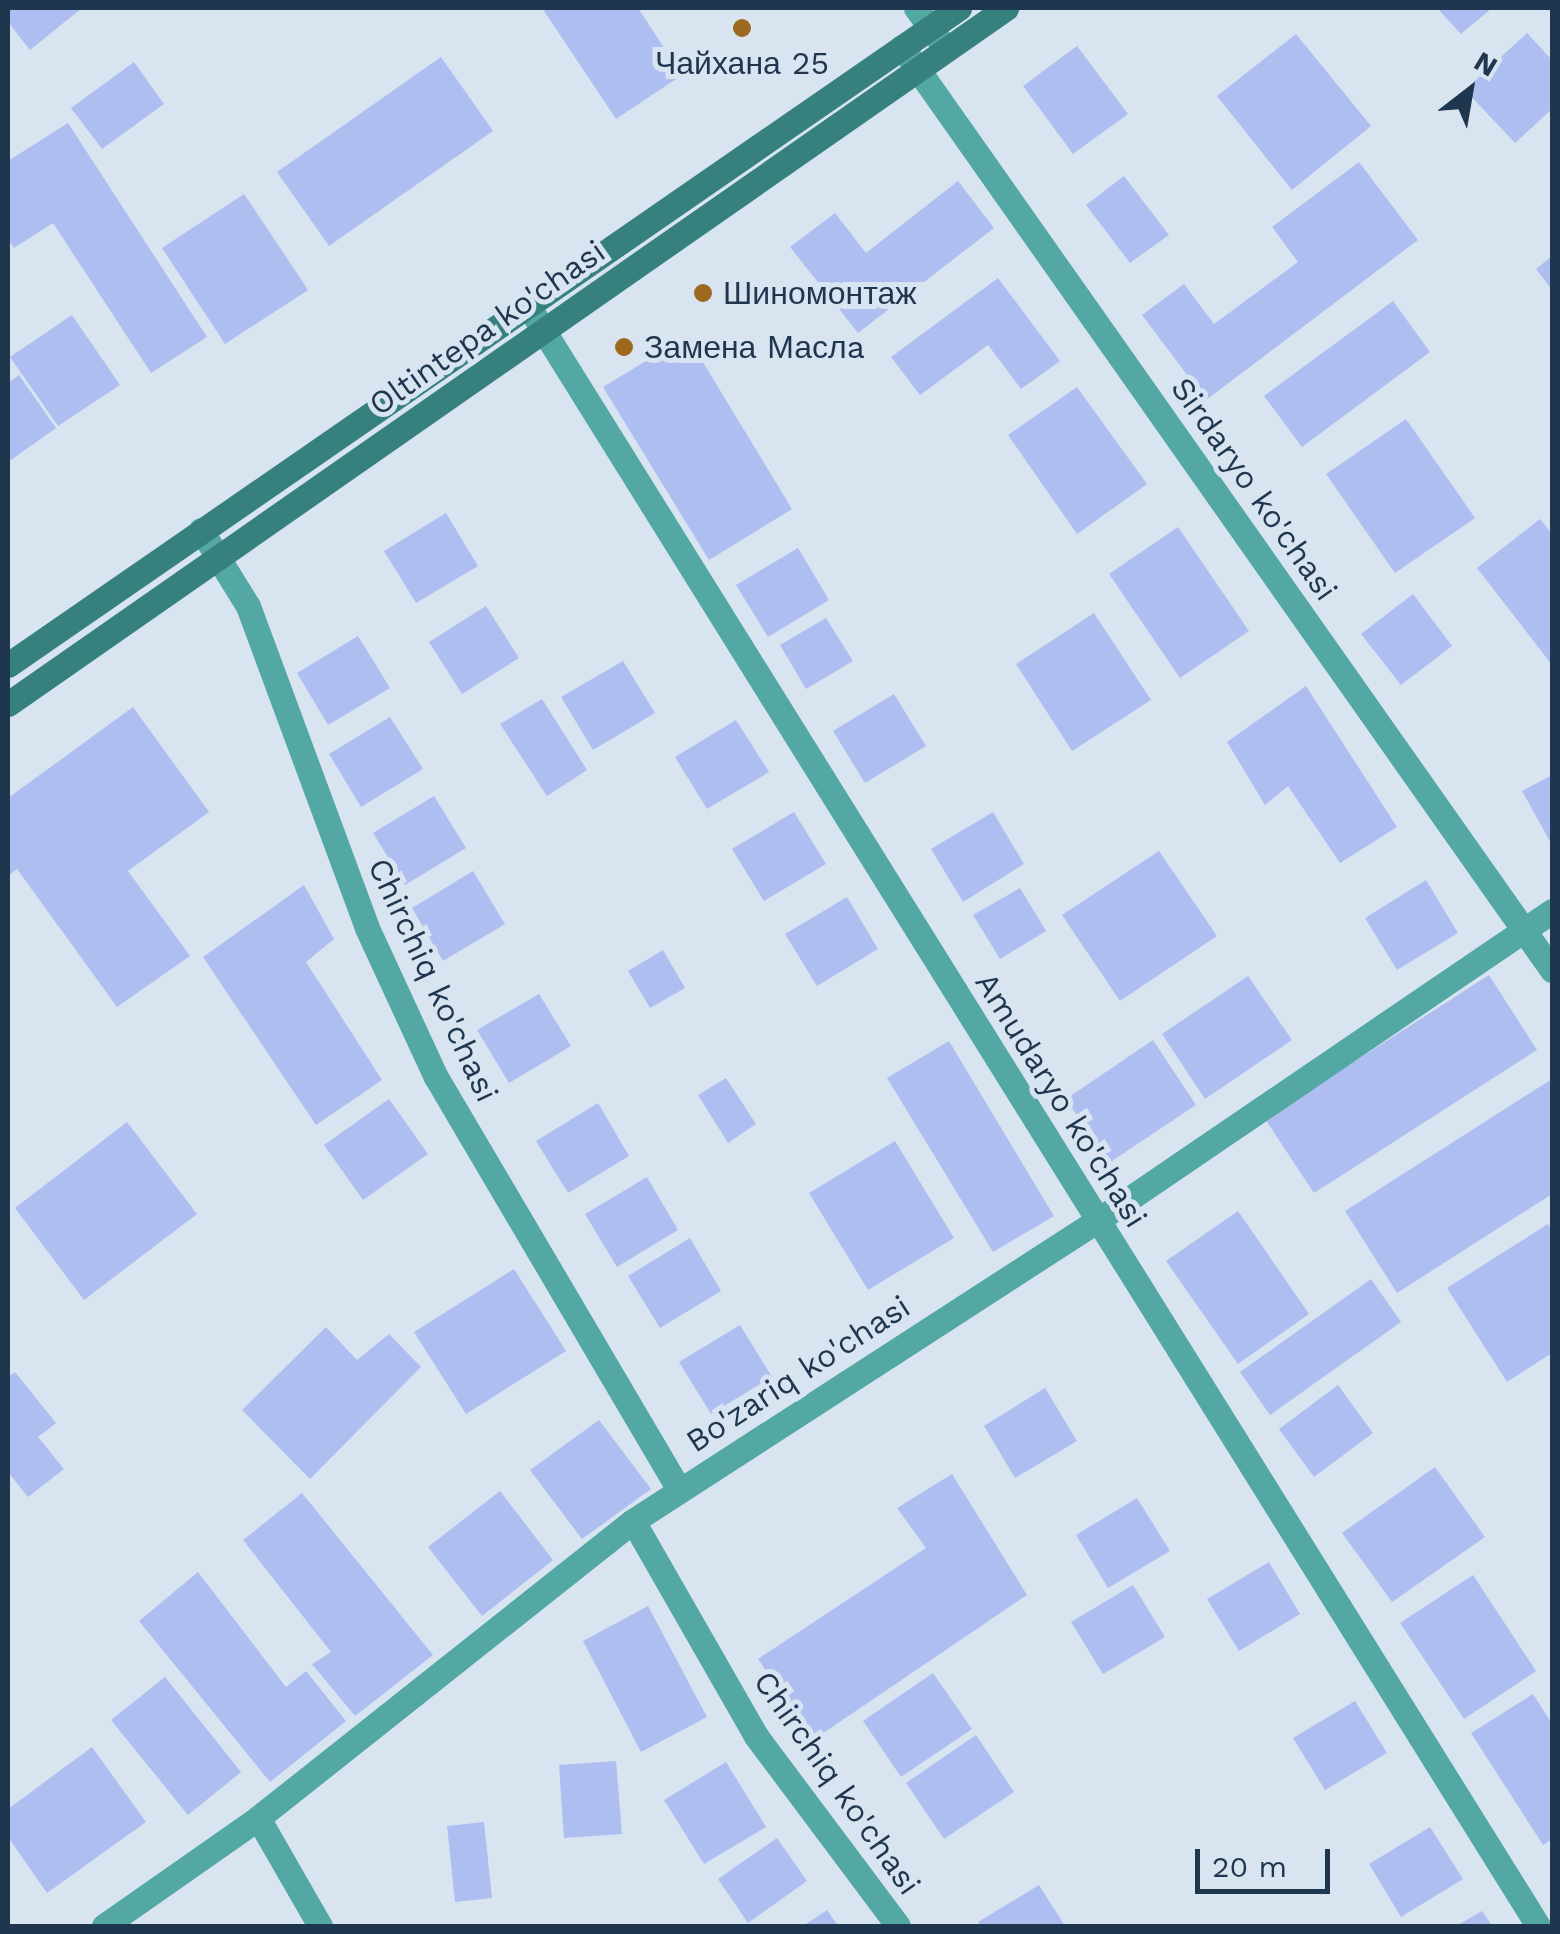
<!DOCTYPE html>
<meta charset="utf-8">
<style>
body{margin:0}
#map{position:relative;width:1560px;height:1934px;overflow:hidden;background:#d9e4f1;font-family:"Work Sans",sans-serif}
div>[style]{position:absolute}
.building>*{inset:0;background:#afbef0}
.minor>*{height:25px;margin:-12.5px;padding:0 12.5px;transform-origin:12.5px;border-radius:12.5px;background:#54a8a4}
.secondary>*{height:25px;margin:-12.5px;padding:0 12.5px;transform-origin:12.5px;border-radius:12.5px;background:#36817e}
.dots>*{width:28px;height:28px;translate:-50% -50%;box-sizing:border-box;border:5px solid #d9e4f1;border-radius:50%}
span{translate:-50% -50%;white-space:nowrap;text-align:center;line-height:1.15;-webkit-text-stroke:10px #d9e4f1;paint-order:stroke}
.poi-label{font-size:32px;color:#1f364f}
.left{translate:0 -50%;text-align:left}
.street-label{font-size:32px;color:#1f364f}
.frame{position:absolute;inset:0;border:10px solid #1f364f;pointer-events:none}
.north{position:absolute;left:1420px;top:40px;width:100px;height:100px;-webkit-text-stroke:8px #d9e4f1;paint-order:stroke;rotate:31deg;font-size:28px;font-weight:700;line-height:40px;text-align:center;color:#1f364f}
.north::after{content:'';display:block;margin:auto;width:35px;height:45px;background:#1f364f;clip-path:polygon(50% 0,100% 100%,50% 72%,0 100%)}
.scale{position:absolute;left:1195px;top:1849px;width:135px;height:45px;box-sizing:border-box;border:5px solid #1f364f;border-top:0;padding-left:12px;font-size:30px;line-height:35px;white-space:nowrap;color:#1f364f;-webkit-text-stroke:8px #d9e4f1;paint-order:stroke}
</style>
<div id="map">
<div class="building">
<i style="clip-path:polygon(8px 8px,82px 8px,30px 50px,8px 22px)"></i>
<i style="clip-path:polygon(542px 8px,638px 8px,682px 75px,616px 119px)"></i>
<i style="clip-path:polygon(1437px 8px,1492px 8px,1461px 34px)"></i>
<i style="clip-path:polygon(1527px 33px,1552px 60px,1552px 109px,1515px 143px,1465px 90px)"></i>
<i style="clip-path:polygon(1296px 34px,1371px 126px,1292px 190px,1217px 96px)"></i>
<i style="clip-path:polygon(1077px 46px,1128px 114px,1073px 154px,1023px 86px)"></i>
<i style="clip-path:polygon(441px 57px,493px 131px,329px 246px,277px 172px)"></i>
<i style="clip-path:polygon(134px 62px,164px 104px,102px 149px,71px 108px)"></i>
<i style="clip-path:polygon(68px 123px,207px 337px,151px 373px,53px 223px,14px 248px,8px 239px,8px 161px)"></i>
<i style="clip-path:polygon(1359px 162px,1418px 240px,1206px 400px,1142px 315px,1184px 284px,1214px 324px,1298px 262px,1272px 227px)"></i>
<i style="clip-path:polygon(1124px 176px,1169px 235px,1130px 263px,1086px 205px)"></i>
<i style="clip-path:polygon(958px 181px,994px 228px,858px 333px,790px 247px,835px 213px,866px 253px)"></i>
<i style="clip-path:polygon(244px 194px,308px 290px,225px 344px,162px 248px)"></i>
<i style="clip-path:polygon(1552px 256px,1552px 290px,1536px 269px)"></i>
<i style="clip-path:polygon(998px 278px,1060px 361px,1021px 389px,988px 345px,920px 395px,891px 357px)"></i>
<i style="clip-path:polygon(1393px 301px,1430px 352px,1302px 447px,1264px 396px)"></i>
<i style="clip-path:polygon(72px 315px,120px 385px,58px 426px,10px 357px)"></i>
<i style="clip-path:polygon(687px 336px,792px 509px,709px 560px,603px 387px)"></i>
<i style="clip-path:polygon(19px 375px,56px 428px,8px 462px,8px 383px)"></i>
<i style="clip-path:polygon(1077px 387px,1147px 484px,1077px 534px,1008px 435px)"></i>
<i style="clip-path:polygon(1406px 419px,1475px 518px,1395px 573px,1326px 474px)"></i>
<i style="clip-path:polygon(446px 513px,478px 566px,416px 603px,384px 551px)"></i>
<i style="clip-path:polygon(1540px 519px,1552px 534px,1552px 665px,1477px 568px)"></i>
<i style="clip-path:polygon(1178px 527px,1249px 631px,1180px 678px,1109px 574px)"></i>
<i style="clip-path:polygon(798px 548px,829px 600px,768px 637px,736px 585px)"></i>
<i style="clip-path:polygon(1413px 594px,1452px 646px,1401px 685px,1361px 634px)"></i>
<i style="clip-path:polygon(486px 606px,519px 658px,462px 694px,429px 642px)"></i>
<i style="clip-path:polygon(1094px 613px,1151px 700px,1072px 751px,1016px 664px)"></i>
<i style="clip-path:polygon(826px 618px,853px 661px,806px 689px,780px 645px)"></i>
<i style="clip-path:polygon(358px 636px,390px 688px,328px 725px,297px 673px)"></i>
<i style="clip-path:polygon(623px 661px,655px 713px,593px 750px,561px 697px)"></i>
<i style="clip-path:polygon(1306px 686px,1397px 827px,1340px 863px,1288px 786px,1265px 805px,1227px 742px)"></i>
<i style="clip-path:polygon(894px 694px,926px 746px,865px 783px,833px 731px)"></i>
<i style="clip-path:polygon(542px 699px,587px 770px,547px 796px,500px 724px)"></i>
<i style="clip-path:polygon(133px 707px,209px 812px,128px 871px,190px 956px,117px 1007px,17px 869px,8px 876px,8px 798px)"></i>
<i style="clip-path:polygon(390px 717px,423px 769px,361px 807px,329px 754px)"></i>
<i style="clip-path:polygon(736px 720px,769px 772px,707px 809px,675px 757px)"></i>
<i style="clip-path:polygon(1552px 775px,1552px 845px,1522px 791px)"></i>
<i style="clip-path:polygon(434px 796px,466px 848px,405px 885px,373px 833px)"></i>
<i style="clip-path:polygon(794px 812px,826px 864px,764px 901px,732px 849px)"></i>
<i style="clip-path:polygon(993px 812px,1024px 864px,963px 902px,931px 849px)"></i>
<i style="clip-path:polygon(1159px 851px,1217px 936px,1120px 1001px,1062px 915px)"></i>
<i style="clip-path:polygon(473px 871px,505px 924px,443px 961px,412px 908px)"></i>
<i style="clip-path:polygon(1426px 880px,1458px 933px,1397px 970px,1365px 918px)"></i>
<i style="clip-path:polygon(304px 885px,334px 939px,306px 962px,382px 1080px,316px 1125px,203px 957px)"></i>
<i style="clip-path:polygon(1020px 888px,1046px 931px,1000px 959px,973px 915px)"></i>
<i style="clip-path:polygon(847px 897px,878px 949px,817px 986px,785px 934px)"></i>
<i style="clip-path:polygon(663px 950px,685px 988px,650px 1008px,628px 971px)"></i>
<i style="clip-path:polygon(1489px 975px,1537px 1050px,1314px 1193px,1265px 1119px)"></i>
<i style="clip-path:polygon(1248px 976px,1292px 1040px,1205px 1099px,1162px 1034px)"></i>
<i style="clip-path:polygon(539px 994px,571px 1046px,509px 1083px,477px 1030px)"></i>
<i style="clip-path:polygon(1153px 1040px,1196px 1105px,1109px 1163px,1066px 1099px)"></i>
<i style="clip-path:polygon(949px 1041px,1054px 1216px,993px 1252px,887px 1078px)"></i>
<i style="clip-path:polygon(726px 1078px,756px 1124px,728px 1143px,698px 1095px)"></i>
<i style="clip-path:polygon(1552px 1079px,1552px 1194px,1397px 1293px,1345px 1211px)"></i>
<i style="clip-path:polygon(389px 1099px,428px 1154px,363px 1200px,324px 1145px)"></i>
<i style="clip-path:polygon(598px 1103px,629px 1156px,568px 1193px,536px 1141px)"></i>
<i style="clip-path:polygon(127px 1122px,197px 1214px,84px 1300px,15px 1208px)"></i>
<i style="clip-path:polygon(895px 1141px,954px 1238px,868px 1290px,809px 1193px)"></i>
<i style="clip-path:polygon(647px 1177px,678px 1230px,617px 1267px,585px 1214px)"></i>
<i style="clip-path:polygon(1238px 1211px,1309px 1314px,1238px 1364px,1166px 1261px)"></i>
<i style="clip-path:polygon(1548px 1224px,1552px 1231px,1552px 1353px,1507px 1382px,1447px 1288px)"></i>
<i style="clip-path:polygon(690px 1238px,721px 1291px,660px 1328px,628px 1276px)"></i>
<i style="clip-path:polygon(514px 1269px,566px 1351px,466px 1414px,414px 1332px)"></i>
<i style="clip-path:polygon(1371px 1279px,1401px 1322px,1270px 1415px,1240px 1372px)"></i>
<i style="clip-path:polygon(740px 1325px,772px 1377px,711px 1414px,679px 1362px)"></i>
<i style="clip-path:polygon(326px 1327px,357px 1360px,389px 1334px,421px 1367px,310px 1479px,242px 1410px)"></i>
<i style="clip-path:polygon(15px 1372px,56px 1423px,38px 1437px,64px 1469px,28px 1497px,8px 1472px,8px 1377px)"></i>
<i style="clip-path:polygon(1338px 1385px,1373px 1433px,1314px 1477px,1279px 1429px)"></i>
<i style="clip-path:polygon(1045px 1388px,1077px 1441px,1015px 1478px,984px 1426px)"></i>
<i style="clip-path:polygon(599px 1420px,651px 1489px,582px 1539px,530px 1470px)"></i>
<i style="clip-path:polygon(1435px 1467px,1485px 1537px,1392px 1602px,1342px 1533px)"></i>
<i style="clip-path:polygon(952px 1474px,1027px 1595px,813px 1740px,758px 1659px,926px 1548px,897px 1508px)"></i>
<i style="clip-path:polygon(500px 1491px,553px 1560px,482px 1616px,428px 1547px)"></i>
<i style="clip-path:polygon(302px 1493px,433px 1655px,355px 1716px,312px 1664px,331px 1652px,243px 1540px)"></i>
<i style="clip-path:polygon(1137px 1498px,1170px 1551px,1108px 1588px,1076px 1535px)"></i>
<i style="clip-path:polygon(1269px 1562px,1300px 1614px,1239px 1651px,1207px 1599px)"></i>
<i style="clip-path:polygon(198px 1572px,286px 1687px,306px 1671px,346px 1721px,270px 1782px,139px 1621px)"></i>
<i style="clip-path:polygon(1473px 1575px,1536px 1671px,1464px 1719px,1400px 1623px)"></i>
<i style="clip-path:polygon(1133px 1585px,1165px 1637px,1103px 1674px,1071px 1622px)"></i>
<i style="clip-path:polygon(648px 1606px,707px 1717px,641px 1752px,583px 1641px)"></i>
<i style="clip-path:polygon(933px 1673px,972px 1729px,901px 1777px,863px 1721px)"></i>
<i style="clip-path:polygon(165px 1677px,241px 1772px,188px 1815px,111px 1720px)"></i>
<i style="clip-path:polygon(1533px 1694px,1552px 1724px,1552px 1839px,1543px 1845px,1471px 1733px)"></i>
<i style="clip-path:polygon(1355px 1701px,1387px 1753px,1325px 1790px,1293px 1738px)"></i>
<i style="clip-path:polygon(976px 1735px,1014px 1792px,944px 1839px,906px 1783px)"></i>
<i style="clip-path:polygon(92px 1747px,146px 1822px,47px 1893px,8px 1837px,8px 1809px)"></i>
<i style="clip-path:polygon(616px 1761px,622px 1834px,564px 1838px,559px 1765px)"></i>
<i style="clip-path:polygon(726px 1762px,766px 1827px,704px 1864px,664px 1800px)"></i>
<i style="clip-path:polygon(484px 1822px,492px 1898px,455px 1902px,447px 1826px)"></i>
<i style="clip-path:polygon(1430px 1827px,1463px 1879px,1401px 1917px,1369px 1864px)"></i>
<i style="clip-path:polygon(777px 1838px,807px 1881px,748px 1923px,718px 1879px)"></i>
<i style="clip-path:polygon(1039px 1885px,1065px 1926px,981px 1926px,978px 1922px)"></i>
<i style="clip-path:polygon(827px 1910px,838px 1926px,803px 1926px)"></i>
<i style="clip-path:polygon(1482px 1911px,1492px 1926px,1456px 1926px)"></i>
</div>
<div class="minor">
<i style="left:916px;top:8px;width:46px;rotate:53.9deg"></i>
<i style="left:902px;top:47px;width:1129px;rotate:54.85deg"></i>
<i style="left:532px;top:312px;width:1902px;rotate:58.06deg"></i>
<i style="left:201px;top:530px;width:89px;rotate:58.3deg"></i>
<i style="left:248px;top:606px;width:343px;rotate:69.7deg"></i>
<i style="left:367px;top:928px;width:164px;rotate:65.2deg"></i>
<i style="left:436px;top:1077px;width:478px;rotate:59.5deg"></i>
<i style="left:633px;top:1521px;width:248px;rotate:60.2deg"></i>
<i style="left:756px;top:1736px;width:237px;rotate:53.2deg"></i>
<i style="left:258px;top:1818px;width:125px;rotate:60.1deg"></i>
<i style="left:104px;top:1926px;width:188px;rotate:-35deg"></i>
<i style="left:258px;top:1818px;width:478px;rotate:-38.4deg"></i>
<i style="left:633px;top:1521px;width:554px;rotate:-32.92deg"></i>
<i style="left:1098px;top:1220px;width:549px;rotate:-34.24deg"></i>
</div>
<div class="secondary">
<i style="left:8px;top:665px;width:1156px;rotate:-34.64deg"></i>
<i style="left:8px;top:704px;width:1217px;rotate:-34.89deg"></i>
</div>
<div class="dots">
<i style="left:742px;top:28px;background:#9c691f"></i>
<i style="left:703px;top:293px;background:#9c691f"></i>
<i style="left:624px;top:347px;background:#9c691f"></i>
</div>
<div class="poi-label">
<span style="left:742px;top:63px">Чайхана 25</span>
<span class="left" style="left:723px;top:293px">Шиномонтаж</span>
<span class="left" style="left:644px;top:347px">Замена Маслa</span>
</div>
<div class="street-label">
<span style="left:487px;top:328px;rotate:-35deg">Oltintepa ko'chasi</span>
<span style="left:1254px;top:489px;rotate:55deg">Sirdaryo ko'chasi</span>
<span style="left:433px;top:980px;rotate:65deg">Chirchiq ko'chasi</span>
<span style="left:1061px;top:1100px;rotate:58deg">Amudaryo ko'chasi</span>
<span style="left:798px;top:1374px;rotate:-33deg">Bo'zariq ko'chasi</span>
<span style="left:837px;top:1783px;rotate:55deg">Chirchiq ko'chasi</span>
</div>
<div class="frame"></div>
<div class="north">N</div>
<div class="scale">20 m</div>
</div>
